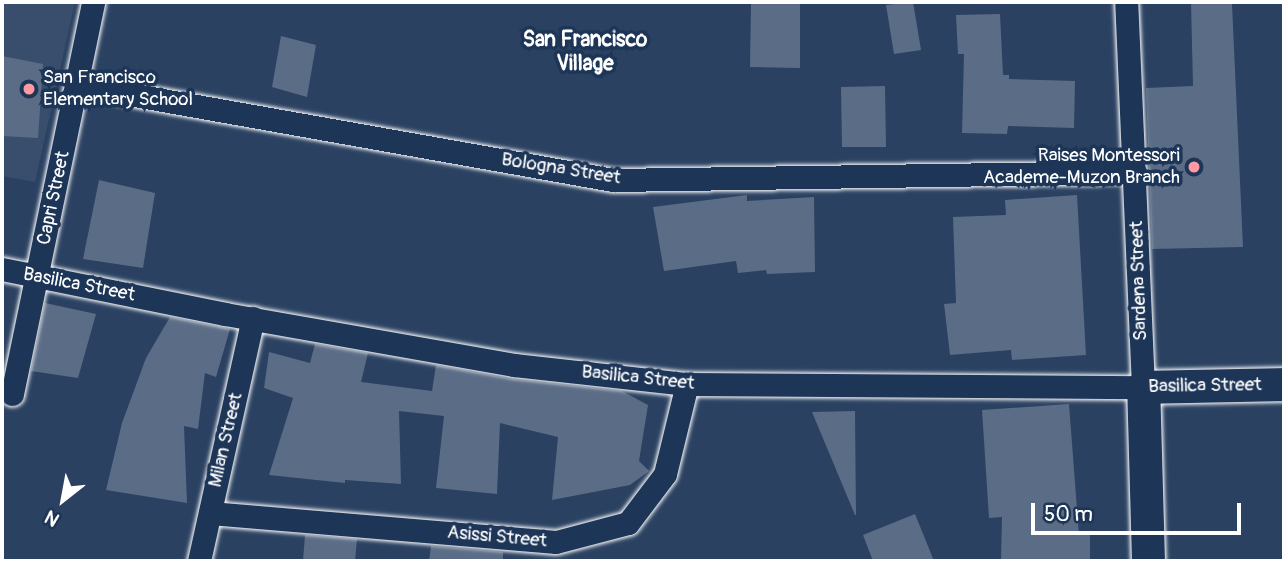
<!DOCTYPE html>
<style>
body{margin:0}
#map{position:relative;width:1286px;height:563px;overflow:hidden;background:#2a4161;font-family:Pangolin,sans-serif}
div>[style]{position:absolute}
.built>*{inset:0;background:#394e6c}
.building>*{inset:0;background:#5b6c86}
.roads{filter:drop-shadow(0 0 2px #fff) drop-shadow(0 0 2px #fff)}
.street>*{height:23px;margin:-11.5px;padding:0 11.5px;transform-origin:11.5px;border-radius:11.5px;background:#1d3557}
.secondary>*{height:33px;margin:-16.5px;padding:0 16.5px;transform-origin:16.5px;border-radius:16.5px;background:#1d3557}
.dots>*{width:19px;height:19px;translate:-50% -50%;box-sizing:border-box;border:4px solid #1d3557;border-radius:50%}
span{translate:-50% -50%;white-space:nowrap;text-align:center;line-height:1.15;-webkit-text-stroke:7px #1d3557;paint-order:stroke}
.poi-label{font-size:19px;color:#fff}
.left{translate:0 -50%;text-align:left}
.right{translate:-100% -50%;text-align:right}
.street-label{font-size:19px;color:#fff}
.neighbourhood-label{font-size:21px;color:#fff;font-weight:700}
.frame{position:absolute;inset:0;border:4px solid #fff;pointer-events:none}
.north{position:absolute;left:28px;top:465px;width:70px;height:70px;-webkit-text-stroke:5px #1d3557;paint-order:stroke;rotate:211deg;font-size:19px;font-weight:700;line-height:28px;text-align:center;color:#fff}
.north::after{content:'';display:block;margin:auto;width:24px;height:32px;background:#fff;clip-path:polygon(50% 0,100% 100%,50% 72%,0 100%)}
.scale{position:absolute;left:1031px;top:503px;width:210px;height:32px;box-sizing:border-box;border:4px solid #fff;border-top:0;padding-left:9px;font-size:21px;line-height:24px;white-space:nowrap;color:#fff;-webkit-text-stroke:5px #1d3557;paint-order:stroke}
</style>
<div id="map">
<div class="built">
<i style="clip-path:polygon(2px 2px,75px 2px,35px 182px,2px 176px)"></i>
</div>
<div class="building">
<i style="clip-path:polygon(751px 2px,800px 2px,800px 68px,750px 67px)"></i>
<i style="clip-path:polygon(913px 2px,921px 50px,894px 54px,886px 5px)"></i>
<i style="clip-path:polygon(1191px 3px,1232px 4px,1243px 247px,1152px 249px,1146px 88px,1193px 86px)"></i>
<i style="clip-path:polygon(1000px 14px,1003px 75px,1009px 75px,1009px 79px,1075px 81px,1074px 128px,1008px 126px,1007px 134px,962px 133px,964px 54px,958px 54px,956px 15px)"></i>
<i style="clip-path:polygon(281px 36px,316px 45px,307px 97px,272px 87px)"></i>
<i style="clip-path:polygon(2px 56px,43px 64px,38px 138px,2px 136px)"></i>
<i style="clip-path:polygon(885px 86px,886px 147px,842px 147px,841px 87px)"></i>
<i style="clip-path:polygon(99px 180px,155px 193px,143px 268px,83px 259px)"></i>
<i style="clip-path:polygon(747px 195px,747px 201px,814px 197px,815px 272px,767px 274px,766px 270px,738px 273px,736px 261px,664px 271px,653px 207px)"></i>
<i style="clip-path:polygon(1077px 195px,1086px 355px,1012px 360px,1011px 350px,950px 355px,944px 304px,956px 303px,953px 217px,1006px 215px,1005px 200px)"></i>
<i style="clip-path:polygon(45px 303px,96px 314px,78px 378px,31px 371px)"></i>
<i style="clip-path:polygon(170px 317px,230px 329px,216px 377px,205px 373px,198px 429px,184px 426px,187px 503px,106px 490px,122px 423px,146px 358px)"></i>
<i style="clip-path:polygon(315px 344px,368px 353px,361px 382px,432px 391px,436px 365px,512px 379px,622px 391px,648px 405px,639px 461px,649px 471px,630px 485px,552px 500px,558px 437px,500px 423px,497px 494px,436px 488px,444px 416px,399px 411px,401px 484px,345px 480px,345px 483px,269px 475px,293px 398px,264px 388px,269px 352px,310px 363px)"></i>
<i style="clip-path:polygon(1069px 404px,1079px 535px,1090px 535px,1090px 561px,1001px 561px,1002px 517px,989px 518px,982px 410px)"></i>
<i style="clip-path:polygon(855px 411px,856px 515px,855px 515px,812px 412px)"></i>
<i style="clip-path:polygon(915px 514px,934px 561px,873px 561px,863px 535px)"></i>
<i style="clip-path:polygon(305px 535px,357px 539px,355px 561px,303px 561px)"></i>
<i style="clip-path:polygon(431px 546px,503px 552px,503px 561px,429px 561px)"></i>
</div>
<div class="roads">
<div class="street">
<i style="left:78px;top:85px;width:543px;rotate:10.07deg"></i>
<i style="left:613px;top:180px;width:522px;rotate:-0.88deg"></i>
<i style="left:2px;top:269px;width:227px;rotate:11.4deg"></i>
<i style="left:225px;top:314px;width:293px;rotate:10deg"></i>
<i style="left:514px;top:365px;width:174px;rotate:6.3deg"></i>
<i style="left:687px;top:384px;width:456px;rotate:0.4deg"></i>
<i style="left:1143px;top:387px;width:385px;rotate:-92.5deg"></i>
<i style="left:12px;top:394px;width:400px;rotate:-78.3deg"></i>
<i style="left:210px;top:513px;width:347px;rotate:4.8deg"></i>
<i style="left:556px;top:542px;width:74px;rotate:-14.8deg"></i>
<i style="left:628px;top:523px;width:61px;rotate:-52.9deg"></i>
<i style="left:665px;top:474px;width:93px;rotate:-76.3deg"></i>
<i style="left:199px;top:561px;width:249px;rotate:-77.5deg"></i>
</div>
<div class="secondary">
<i style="left:1148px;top:561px;width:174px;rotate:-91.6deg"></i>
<i style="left:1143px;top:387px;width:141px;rotate:-1.2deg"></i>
</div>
</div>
<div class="dots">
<i style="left:29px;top:89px;background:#ff9aa2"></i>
<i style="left:1194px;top:167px;background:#ff9aa2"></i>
</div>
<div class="poi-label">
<span class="left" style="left:43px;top:89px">San Francisco<br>Elementary School</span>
<span class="right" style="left:1180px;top:167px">Raises Montessori<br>Academe-Muzon Branch</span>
</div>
<div class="street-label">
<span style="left:561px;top:169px;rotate:9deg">Bologna Street</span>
<span style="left:54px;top:198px;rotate:-78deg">Capri Street</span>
<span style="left:1139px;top:281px;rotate:-92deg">Sardena Street</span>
<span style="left:79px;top:285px;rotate:11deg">Basilica Street</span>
<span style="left:638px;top:378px;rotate:6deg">Basilica Street</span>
<span style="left:1205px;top:386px;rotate:-1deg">Basilica Street</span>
<span style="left:226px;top:440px;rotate:-77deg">Milan Street</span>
<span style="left:497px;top:537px;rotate:5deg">Asissi Street</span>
</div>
<div class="neighbourhood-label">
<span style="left:585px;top:52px">San Francisco<br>Village</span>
</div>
<div class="frame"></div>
<div class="north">N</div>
<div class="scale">50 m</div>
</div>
